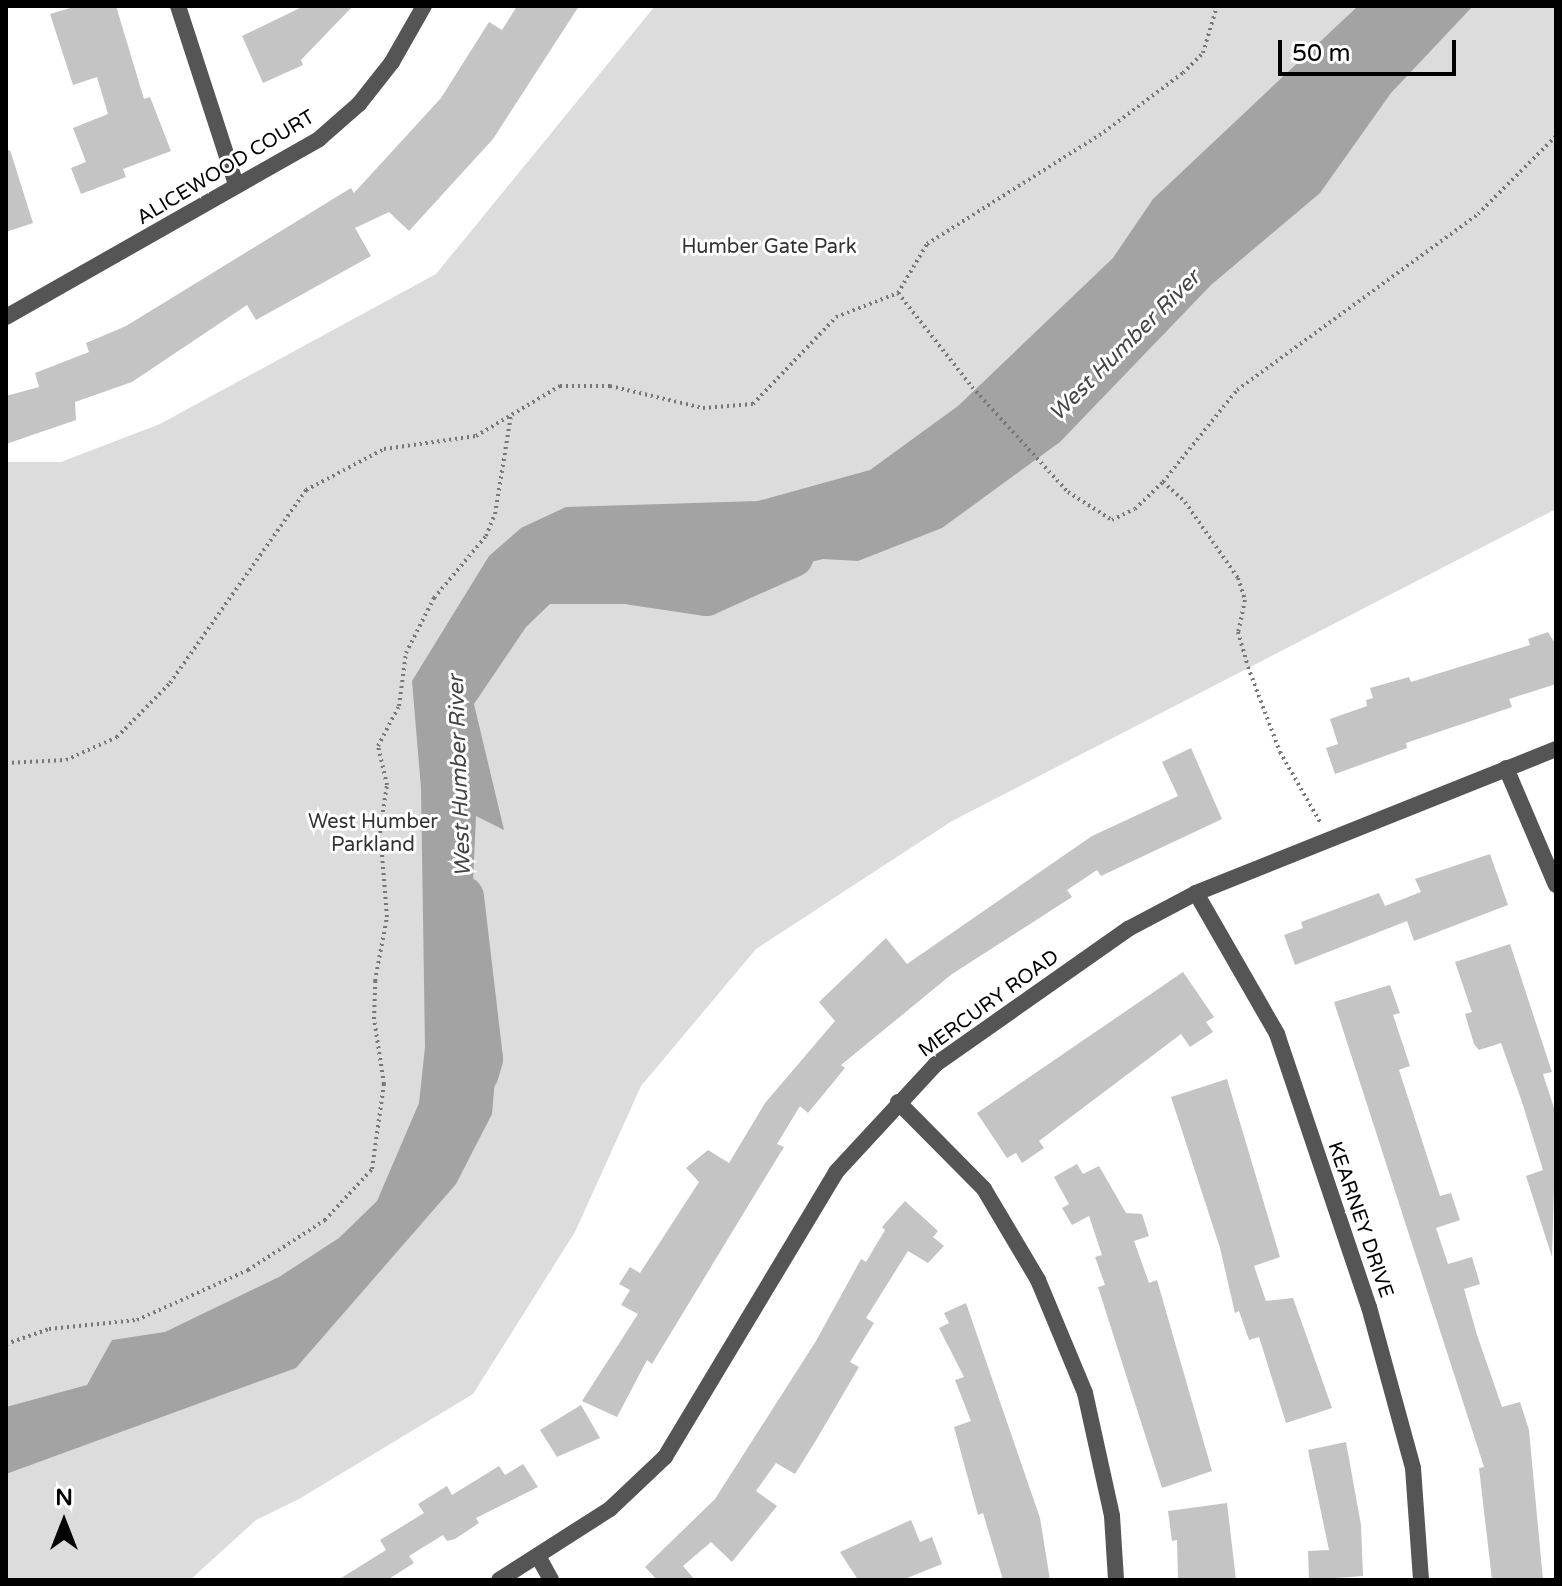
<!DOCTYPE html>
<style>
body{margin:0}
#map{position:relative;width:1562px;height:1586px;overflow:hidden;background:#fff;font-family:"Varela Round",sans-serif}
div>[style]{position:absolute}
.green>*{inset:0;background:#dcdcdc}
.water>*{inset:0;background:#a3a3a3}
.river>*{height:42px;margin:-21px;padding:0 21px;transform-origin:21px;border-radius:21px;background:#a3a3a3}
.building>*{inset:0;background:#c4c4c4}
.path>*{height:4px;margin-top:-2px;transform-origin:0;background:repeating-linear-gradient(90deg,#777 0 2px,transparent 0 6px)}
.minor>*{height:16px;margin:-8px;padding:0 8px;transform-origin:8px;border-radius:8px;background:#555}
span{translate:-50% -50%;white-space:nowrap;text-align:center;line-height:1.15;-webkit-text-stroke:6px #fff;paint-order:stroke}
.street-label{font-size:20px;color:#000}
.park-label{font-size:20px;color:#333}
.water-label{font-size:22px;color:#444;font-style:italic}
.frame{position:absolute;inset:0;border:8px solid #000;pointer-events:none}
.north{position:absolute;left:24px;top:1482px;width:80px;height:80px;-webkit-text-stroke:6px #fff;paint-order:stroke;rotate:0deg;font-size:22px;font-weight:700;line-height:32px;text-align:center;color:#000}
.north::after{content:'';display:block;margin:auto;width:28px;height:36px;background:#000;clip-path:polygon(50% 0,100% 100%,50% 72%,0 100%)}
.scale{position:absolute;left:1278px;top:40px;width:178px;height:36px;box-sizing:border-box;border:4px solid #000;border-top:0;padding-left:10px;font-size:24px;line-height:28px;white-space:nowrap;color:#000;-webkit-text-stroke:6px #fff;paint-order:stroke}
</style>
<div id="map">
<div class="green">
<i style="clip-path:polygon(655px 6px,1556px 6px,1556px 509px,952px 821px,756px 949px,641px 1086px,575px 1232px,473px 1394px,299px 1499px,256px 1520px,190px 1580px,6px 1580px,6px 462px,61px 462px,160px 424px,436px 274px)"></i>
</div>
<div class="water">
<i style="clip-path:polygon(1358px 6px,1473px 6px,1391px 93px,1320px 193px,1211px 285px,1060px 442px,942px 528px,858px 561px,823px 559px,639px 604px,550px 604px,526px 627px,474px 704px,504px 830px,476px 816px,468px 993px,474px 1013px,498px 1044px,492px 1114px,456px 1184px,296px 1368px,6px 1474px,6px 1407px,87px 1385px,112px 1340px,165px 1332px,279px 1277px,339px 1238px,377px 1201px,419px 1103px,425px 1047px,421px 788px,412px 681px,489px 556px,521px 528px,566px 507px,758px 501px,870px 470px,958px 406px,1113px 258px,1153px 199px)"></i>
</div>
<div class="river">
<i style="left:632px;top:584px;width:75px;rotate:8.5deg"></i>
<i style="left:706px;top:595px;width:95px;rotate:-24.1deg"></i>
<i style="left:463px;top:897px;width:163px;rotate:83.3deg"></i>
<i style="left:482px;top:1059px;width:15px;rotate:106deg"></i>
</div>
<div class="building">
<i style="clip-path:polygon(77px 6px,116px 6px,144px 99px,150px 97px,171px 151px,123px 169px,126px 177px,81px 194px,71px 168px,86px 162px,73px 128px,108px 114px,97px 77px,73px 85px,50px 14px)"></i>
<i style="clip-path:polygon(304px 6px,353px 6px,301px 60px,303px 65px,263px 83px,242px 36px)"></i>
<i style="clip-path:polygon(517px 6px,579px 6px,493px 139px,409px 231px,389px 212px,355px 228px,371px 256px,256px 320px,247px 305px,132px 382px,75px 402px,76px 420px,6px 444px,6px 396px,39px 387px,35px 373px,89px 352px,86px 343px,126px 326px,351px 188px,354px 193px,441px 98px,489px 22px,502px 30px)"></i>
<i style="clip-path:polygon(10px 150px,33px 223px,6px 232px,6px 151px)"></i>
<i style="clip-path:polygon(1548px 632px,1556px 645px,1556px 684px,1509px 699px,1512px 707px,1406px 743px,1407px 748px,1335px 774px,1326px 748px,1338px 744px,1330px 719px,1367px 706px,1366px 700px,1373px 698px,1370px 688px,1409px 677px,1411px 682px,1530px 645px,1528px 639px)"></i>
<i style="clip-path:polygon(1191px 748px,1222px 819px,1101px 876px,1097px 870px,1067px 890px,1072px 897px,952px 974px,841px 1065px,845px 1068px,808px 1113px,800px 1106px,777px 1144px,784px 1147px,768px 1173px,652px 1364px,647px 1360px,617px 1417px,582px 1401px,638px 1314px,621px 1305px,630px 1290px,619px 1284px,630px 1267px,640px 1273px,699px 1182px,686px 1168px,708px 1150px,729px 1163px,765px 1103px,835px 1021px,819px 1002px,886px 938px,907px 964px,1092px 836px,1178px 796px,1162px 762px)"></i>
<i style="clip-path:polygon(1490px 854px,1508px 905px,1414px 941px,1407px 921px,1295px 965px,1284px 935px,1303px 928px,1301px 922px,1379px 893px,1385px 906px,1421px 892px,1415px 879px)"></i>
<i style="clip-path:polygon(1510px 944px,1552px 1072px,1543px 1074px,1556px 1114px,1552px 1257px,1526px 1176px,1543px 1170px,1522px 1102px,1501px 1043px,1479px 1050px,1474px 1044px,1465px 1014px,1472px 1012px,1455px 962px)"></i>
<i style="clip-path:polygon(1183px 972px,1214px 1017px,1206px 1022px,1213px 1032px,1190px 1047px,1181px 1034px,1039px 1141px,1044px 1148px,1022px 1163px,1016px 1153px,1007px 1158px,977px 1113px)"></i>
<i style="clip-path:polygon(1390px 985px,1400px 1013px,1393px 1015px,1410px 1066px,1399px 1070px,1440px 1196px,1451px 1193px,1460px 1220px,1436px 1228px,1448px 1264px,1472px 1257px,1480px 1284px,1464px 1289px,1477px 1335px,1502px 1407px,1520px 1402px,1529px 1430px,1543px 1580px,1492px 1580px,1479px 1468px,1484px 1467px,1334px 1002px)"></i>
<i style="clip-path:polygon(1227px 1079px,1280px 1257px,1254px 1266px,1266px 1301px,1293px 1298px,1332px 1408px,1286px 1423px,1259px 1337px,1249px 1340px,1239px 1311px,1235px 1313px,1220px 1248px,1171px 1097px)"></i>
<i style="clip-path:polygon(1077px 1164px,1083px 1174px,1099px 1166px,1126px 1213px,1142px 1214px,1149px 1236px,1134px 1241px,1149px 1283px,1157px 1280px,1212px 1471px,1162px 1488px,1098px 1287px,1105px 1285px,1095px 1257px,1102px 1255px,1089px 1216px,1072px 1225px,1062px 1208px,1069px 1204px,1054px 1177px)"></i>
<i style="clip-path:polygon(905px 1201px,938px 1231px,933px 1237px,944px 1246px,928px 1263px,908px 1251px,866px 1318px,874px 1323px,850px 1362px,859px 1367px,815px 1442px,795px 1474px,776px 1463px,756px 1491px,777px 1506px,732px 1562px,711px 1542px,683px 1566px,695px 1580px,657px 1580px,645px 1567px,715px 1499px,816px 1341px,861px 1259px,866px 1262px,885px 1230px,882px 1227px)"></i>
<i style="clip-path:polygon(966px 1303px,1040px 1518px,1050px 1580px,1003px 1580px,983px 1513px,978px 1515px,954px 1427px,971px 1421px,955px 1380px,964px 1377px,939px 1328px,949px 1323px,944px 1313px)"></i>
<i style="clip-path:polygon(581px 1405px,600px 1438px,557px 1457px,540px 1430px)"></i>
<i style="clip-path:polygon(1346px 1442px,1361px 1525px,1363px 1576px,1309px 1580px,1308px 1551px,1329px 1550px,1308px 1450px)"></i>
<i style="clip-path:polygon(523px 1464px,538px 1487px,476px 1518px,479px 1523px,455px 1539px,447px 1541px,443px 1535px,409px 1556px,414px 1563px,387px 1580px,338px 1580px,386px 1550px,380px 1540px,424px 1513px,418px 1504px,447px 1486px,452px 1495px,499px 1466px,505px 1475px)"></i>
<i style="clip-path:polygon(1227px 1503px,1236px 1580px,1178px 1580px,1177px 1540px,1172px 1541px,1168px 1511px)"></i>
<i style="clip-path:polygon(911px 1520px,920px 1542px,932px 1537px,942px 1564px,902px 1580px,858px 1580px,840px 1552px)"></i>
</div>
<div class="path">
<i style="left:898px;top:293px;width:57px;rotate:-59.4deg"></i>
<i style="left:927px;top:244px;width:209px;rotate:-32.3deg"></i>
<i style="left:1104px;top:132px;width:99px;rotate:-36.8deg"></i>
<i style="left:1183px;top:73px;width:28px;rotate:-45deg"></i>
<i style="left:1203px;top:53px;width:49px;rotate:-73.4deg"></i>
<i style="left:1163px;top:482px;width:30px;rotate:42deg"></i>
<i style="left:1185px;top:502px;width:93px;rotate:55.1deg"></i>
<i style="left:1238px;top:578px;width:23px;rotate:72deg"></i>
<i style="left:1245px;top:600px;width:33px;rotate:102deg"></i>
<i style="left:1238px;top:632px;width:36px;rotate:74deg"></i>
<i style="left:1248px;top:667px;width:91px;rotate:69.4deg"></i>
<i style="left:1280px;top:752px;width:81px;rotate:60.3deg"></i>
<i style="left:6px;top:763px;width:60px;rotate:-2.9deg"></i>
<i style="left:66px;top:760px;width:56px;rotate:-24.3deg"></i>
<i style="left:117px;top:737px;width:76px;rotate:-45.5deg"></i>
<i style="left:170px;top:683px;width:236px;rotate:-54.8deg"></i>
<i style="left:306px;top:490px;width:88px;rotate:-27.7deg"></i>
<i style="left:384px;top:449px;width:93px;rotate:-8deg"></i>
<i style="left:476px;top:436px;width:98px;rotate:-30.8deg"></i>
<i style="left:560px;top:386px;width:50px"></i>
<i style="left:610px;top:386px;width:96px;rotate:13.3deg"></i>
<i style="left:703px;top:408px;width:50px;rotate:-4.6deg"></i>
<i style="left:753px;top:404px;width:120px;rotate:-46.3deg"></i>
<i style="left:836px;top:317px;width:66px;rotate:-21.2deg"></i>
<i style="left:898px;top:293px;width:120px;rotate:51.8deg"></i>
<i style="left:972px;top:387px;width:142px;rotate:47.6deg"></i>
<i style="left:1068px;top:492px;width:52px;rotate:32.5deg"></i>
<i style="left:1112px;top:520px;width:25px;rotate:-26deg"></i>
<i style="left:1135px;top:509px;width:39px;rotate:-44deg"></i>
<i style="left:1163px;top:482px;width:118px;rotate:-51.2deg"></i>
<i style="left:1237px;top:390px;width:298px;rotate:-36.1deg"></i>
<i style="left:1478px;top:214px;width:110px;rotate:-45deg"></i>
<i style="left:6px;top:1344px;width:46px;rotate:-19.2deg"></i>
<i style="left:49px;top:1329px;width:88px;rotate:-5.8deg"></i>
<i style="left:137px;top:1320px;width:122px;rotate:-24.2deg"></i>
<i style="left:248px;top:1270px;width:92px;rotate:-33deg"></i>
<i style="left:325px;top:1220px;width:69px;rotate:-47.3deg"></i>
<i style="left:372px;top:1169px;width:86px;rotate:-82deg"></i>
<i style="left:384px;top:1084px;width:66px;rotate:-98.7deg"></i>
<i style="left:374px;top:1019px;width:38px;rotate:-88deg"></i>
<i style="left:375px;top:981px;width:65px;rotate:-79.4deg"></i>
<i style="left:387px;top:917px;width:87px;rotate:-94.6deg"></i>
<i style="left:380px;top:830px;width:46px;rotate:-81.2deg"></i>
<i style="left:387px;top:785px;width:40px;rotate:-103deg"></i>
<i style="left:378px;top:746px;width:45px;rotate:-62.3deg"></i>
<i style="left:399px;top:706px;width:53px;rotate:-82.5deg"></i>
<i style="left:406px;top:653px;width:62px;rotate:-63deg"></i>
<i style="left:434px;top:598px;width:81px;rotate:-50deg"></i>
<i style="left:486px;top:536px;width:24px;rotate:-68deg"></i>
<i style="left:495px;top:514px;width:100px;rotate:-80.8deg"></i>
</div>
<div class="minor">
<i style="left:178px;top:6px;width:188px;rotate:72deg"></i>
<i style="left:6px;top:317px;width:360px;rotate:-29.6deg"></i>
<i style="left:319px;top:139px;width:53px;rotate:-41.2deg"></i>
<i style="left:359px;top:104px;width:53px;rotate:-51.8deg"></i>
<i style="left:392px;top:62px;width:64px;rotate:-60.3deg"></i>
<i style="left:1506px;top:768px;width:127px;rotate:66.9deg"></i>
<i style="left:1196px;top:893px;width:163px;rotate:60.1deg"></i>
<i style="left:1277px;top:1034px;width:288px;rotate:71.4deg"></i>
<i style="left:1369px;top:1307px;width:167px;rotate:74.7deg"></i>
<i style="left:1413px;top:1468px;width:112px;rotate:85.9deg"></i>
<i style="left:898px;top:1102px;width:122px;rotate:45.3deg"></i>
<i style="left:984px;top:1189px;width:106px;rotate:59.3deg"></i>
<i style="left:1038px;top:1280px;width:122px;rotate:67.4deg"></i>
<i style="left:1085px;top:1393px;width:126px;rotate:77.6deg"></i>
<i style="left:1112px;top:1516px;width:64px;rotate:86.4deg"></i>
<i style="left:539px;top:1558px;width:25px;rotate:61deg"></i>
<i style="left:499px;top:1580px;width:132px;rotate:-32.6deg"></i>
<i style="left:610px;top:1509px;width:76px;rotate:-43.4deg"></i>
<i style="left:665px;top:1457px;width:332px;rotate:-59deg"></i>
<i style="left:836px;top:1172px;width:147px;rotate:-47.2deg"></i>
<i style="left:936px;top:1064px;width:235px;rotate:-35.1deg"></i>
<i style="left:1128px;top:929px;width:77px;rotate:-27.9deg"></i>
<i style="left:1196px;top:893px;width:388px;rotate:-21.8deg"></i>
</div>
<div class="street-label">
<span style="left:226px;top:168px;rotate:-31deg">ALICEWOOD COURT</span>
<span style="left:989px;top:1004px;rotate:-36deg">MERCURY ROAD</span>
<span style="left:1360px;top:1220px;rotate:71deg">KEARNEY DRIVE</span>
</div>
<div class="park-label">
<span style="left:769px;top:247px">Humber Gate Park</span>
<span style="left:373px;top:834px">West Humber<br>Parkland</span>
</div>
<div class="water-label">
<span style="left:1125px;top:346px;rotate:-45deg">West Humber River</span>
<span style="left:460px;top:776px;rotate:-92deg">West Humber River</span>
</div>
<div class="frame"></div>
<div class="north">N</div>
<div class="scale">50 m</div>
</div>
